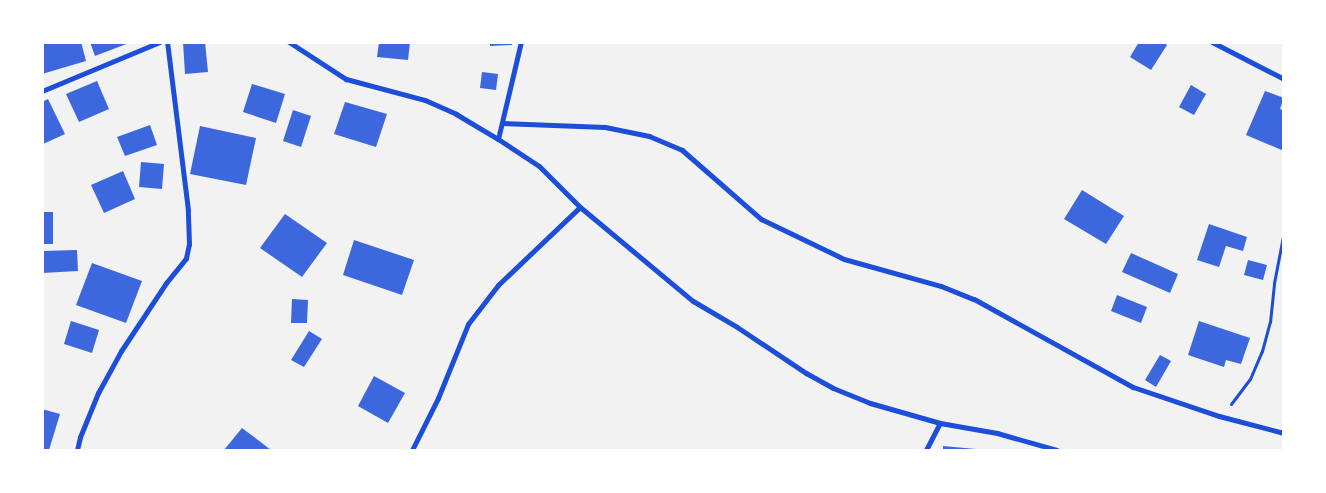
<!DOCTYPE html>
<style>
body{margin:0}
#map{position:relative;width:1326px;height:493px;overflow:hidden;background:#f2f2f2;font-family:"Titillium Web",sans-serif}
div>[style]{position:absolute}
.building>*{inset:0;background:#3d67dc}
.path>*{height:3px;margin:-1.5px;padding:0 1.5px;transform-origin:1.5px;border-radius:1.5px;background:#1d4ed8}
.minor>*{height:5px;margin:-2.5px;padding:0 2.5px;transform-origin:2.5px;border-radius:2.5px;background:#1d4ed8}
span{translate:-50% -50%;white-space:nowrap;text-align:center;line-height:1.15;-webkit-text-stroke:4px #fff;paint-order:stroke}
.frame{position:absolute;inset:0;border:44px solid #fff;pointer-events:none}
</style>
<div id="map">
<div class="building">
<i style="clip-path:polygon(42px 42px,81px 42px,86px 61px,42px 74px)"></i>
<i style="clip-path:polygon(90px 42px,129px 42px,129px 43px,95px 56px)"></i>
<i style="clip-path:polygon(183px 42px,205px 42px,208px 72px,185px 74px)"></i>
<i style="clip-path:polygon(379px 42px,410px 42px,408px 60px,377px 57px)"></i>
<i style="clip-path:polygon(490px 42px,512px 42px,512px 45px,490px 46px)"></i>
<i style="clip-path:polygon(1139px 42px,1163px 42px,1167px 45px,1151px 70px,1130px 57px)"></i>
<i style="clip-path:polygon(482px 72px,498px 74px,496px 90px,480px 88px)"></i>
<i style="clip-path:polygon(97px 81px,109px 109px,79px 122px,66px 94px)"></i>
<i style="clip-path:polygon(252px 84px,285px 94px,276px 123px,243px 112px)"></i>
<i style="clip-path:polygon(1191px 85px,1206px 94px,1194px 115px,1179px 107px)"></i>
<i style="clip-path:polygon(1265px 91px,1284px 98px,1280px 109px,1284px 110px,1284px 151px,1246px 135px)"></i>
<i style="clip-path:polygon(48px 99px,65px 134px,43px 144px,42px 102px)"></i>
<i style="clip-path:polygon(345px 102px,387px 114px,376px 147px,334px 134px)"></i>
<i style="clip-path:polygon(293px 110px,311px 116px,301px 147px,283px 141px)"></i>
<i style="clip-path:polygon(150px 125px,157px 145px,125px 156px,117px 137px)"></i>
<i style="clip-path:polygon(200px 126px,256px 138px,246px 185px,190px 174px)"></i>
<i style="clip-path:polygon(141px 162px,164px 164px,162px 189px,139px 187px)"></i>
<i style="clip-path:polygon(123px 171px,135px 199px,104px 213px,91px 185px)"></i>
<i style="clip-path:polygon(1082px 190px,1124px 216px,1106px 244px,1064px 219px)"></i>
<i style="clip-path:polygon(42px 212px,53px 212px,53px 244px,42px 244px)"></i>
<i style="clip-path:polygon(285px 214px,327px 243px,302px 277px,260px 248px)"></i>
<i style="clip-path:polygon(1209px 224px,1247px 237px,1243px 251px,1226px 246px,1219px 267px,1197px 260px)"></i>
<i style="clip-path:polygon(354px 240px,414px 260px,402px 295px,343px 275px)"></i>
<i style="clip-path:polygon(77px 250px,78px 271px,42px 273px,42px 251px)"></i>
<i style="clip-path:polygon(1131px 253px,1178px 274px,1170px 293px,1122px 272px)"></i>
<i style="clip-path:polygon(1248px 260px,1267px 265px,1263px 280px,1244px 275px)"></i>
<i style="clip-path:polygon(92px 263px,142px 281px,126px 323px,76px 305px)"></i>
<i style="clip-path:polygon(1117px 295px,1147px 307px,1141px 323px,1111px 311px)"></i>
<i style="clip-path:polygon(292px 299px,308px 300px,307px 323px,291px 323px)"></i>
<i style="clip-path:polygon(71px 321px,99px 330px,92px 353px,64px 344px)"></i>
<i style="clip-path:polygon(1199px 321px,1250px 338px,1241px 364px,1226px 360px,1224px 367px,1188px 355px)"></i>
<i style="clip-path:polygon(309px 331px,322px 339px,304px 367px,291px 360px)"></i>
<i style="clip-path:polygon(1160px 355px,1171px 361px,1156px 387px,1145px 380px)"></i>
<i style="clip-path:polygon(374px 376px,405px 393px,388px 423px,358px 406px)"></i>
<i style="clip-path:polygon(42px 409px,60px 414px,49px 450px,42px 450px)"></i>
<i style="clip-path:polygon(242px 428px,271px 450px,224px 450px)"></i>
<i style="clip-path:polygon(943px 446px,976px 449px,976px 450px,943px 450px)"></i>
</div>
<div class="path">
<i style="left:1231px;top:404px;width:31px;rotate:-53deg"></i>
<i style="left:1250px;top:379px;width:30px;rotate:-67deg"></i>
<i style="left:1262px;top:351px;width:30px;rotate:-75deg"></i>
<i style="left:1270px;top:322px;width:39px;rotate:-84deg"></i>
<i style="left:1274px;top:283px;width:53px;rotate:-79.1deg"></i>
</div>
<div class="minor">
<i style="left:289px;top:42px;width:68px;rotate:33deg"></i>
<i style="left:346px;top:79px;width:82px;rotate:14.9deg"></i>
<i style="left:425px;top:100px;width:34px;rotate:24deg"></i>
<i style="left:456px;top:114px;width:49px;rotate:30.8deg"></i>
<i style="left:498px;top:139px;width:49px;rotate:33.4deg"></i>
<i style="left:539px;top:166px;width:58px;rotate:45deg"></i>
<i style="left:580px;top:207px;width:147px;rotate:39.8deg"></i>
<i style="left:693px;top:301px;width:51px;rotate:30.6deg"></i>
<i style="left:737px;top:327px;width:83px;rotate:33.7deg"></i>
<i style="left:806px;top:373px;width:31px;rotate:29deg"></i>
<i style="left:833px;top:388px;width:40px;rotate:22deg"></i>
<i style="left:870px;top:403px;width:73px;rotate:15.9deg"></i>
<i style="left:940px;top:423px;width:58px;rotate:10deg"></i>
<i style="left:997px;top:433px;width:62px;rotate:15.8deg"></i>
<i style="left:1212px;top:42px;width:81px;rotate:27.2deg"></i>
<i style="left:42px;top:91px;width:128px;rotate:-22.6deg"></i>
<i style="left:502px;top:123px;width:103px;rotate:2.2deg"></i>
<i style="left:605px;top:127px;width:45px;rotate:11.6deg"></i>
<i style="left:649px;top:136px;width:36px;rotate:23deg"></i>
<i style="left:682px;top:150px;width:105px;rotate:41.1deg"></i>
<i style="left:761px;top:219px;width:92px;rotate:25.7deg"></i>
<i style="left:844px;top:259px;width:101px;rotate:15.6deg"></i>
<i style="left:941px;top:286px;width:35px;rotate:22deg"></i>
<i style="left:974px;top:299px;width:182px;rotate:29deg"></i>
<i style="left:1133px;top:387px;width:91px;rotate:18.6deg"></i>
<i style="left:1219px;top:416px;width:67px;rotate:14.7deg"></i>
<i style="left:498px;top:139px;width:100px;rotate:-76.7deg"></i>
<i style="left:77px;top:450px;width:13px;rotate:-77deg"></i>
<i style="left:80px;top:437px;width:48px;rotate:-67.8deg"></i>
<i style="left:98px;top:393px;width:48px;rotate:-61.3deg"></i>
<i style="left:121px;top:351px;width:82px;rotate:-56.5deg"></i>
<i style="left:166px;top:283px;width:32px;rotate:-51deg"></i>
<i style="left:186px;top:258px;width:14px;rotate:-78deg"></i>
<i style="left:189px;top:244px;width:34px;rotate:-92deg"></i>
<i style="left:188px;top:210px;width:169px;rotate:-97.1deg"></i>
<i style="left:412px;top:450px;width:58px;rotate:-63.4deg"></i>
<i style="left:438px;top:398px;width:80px;rotate:-67.9deg"></i>
<i style="left:468px;top:324px;width:49px;rotate:-52.4deg"></i>
<i style="left:498px;top:285px;width:113px;rotate:-43.6deg"></i>
<i style="left:926px;top:450px;width:30px;rotate:-63deg"></i>
</div>
<div class="frame"></div>
</div>
